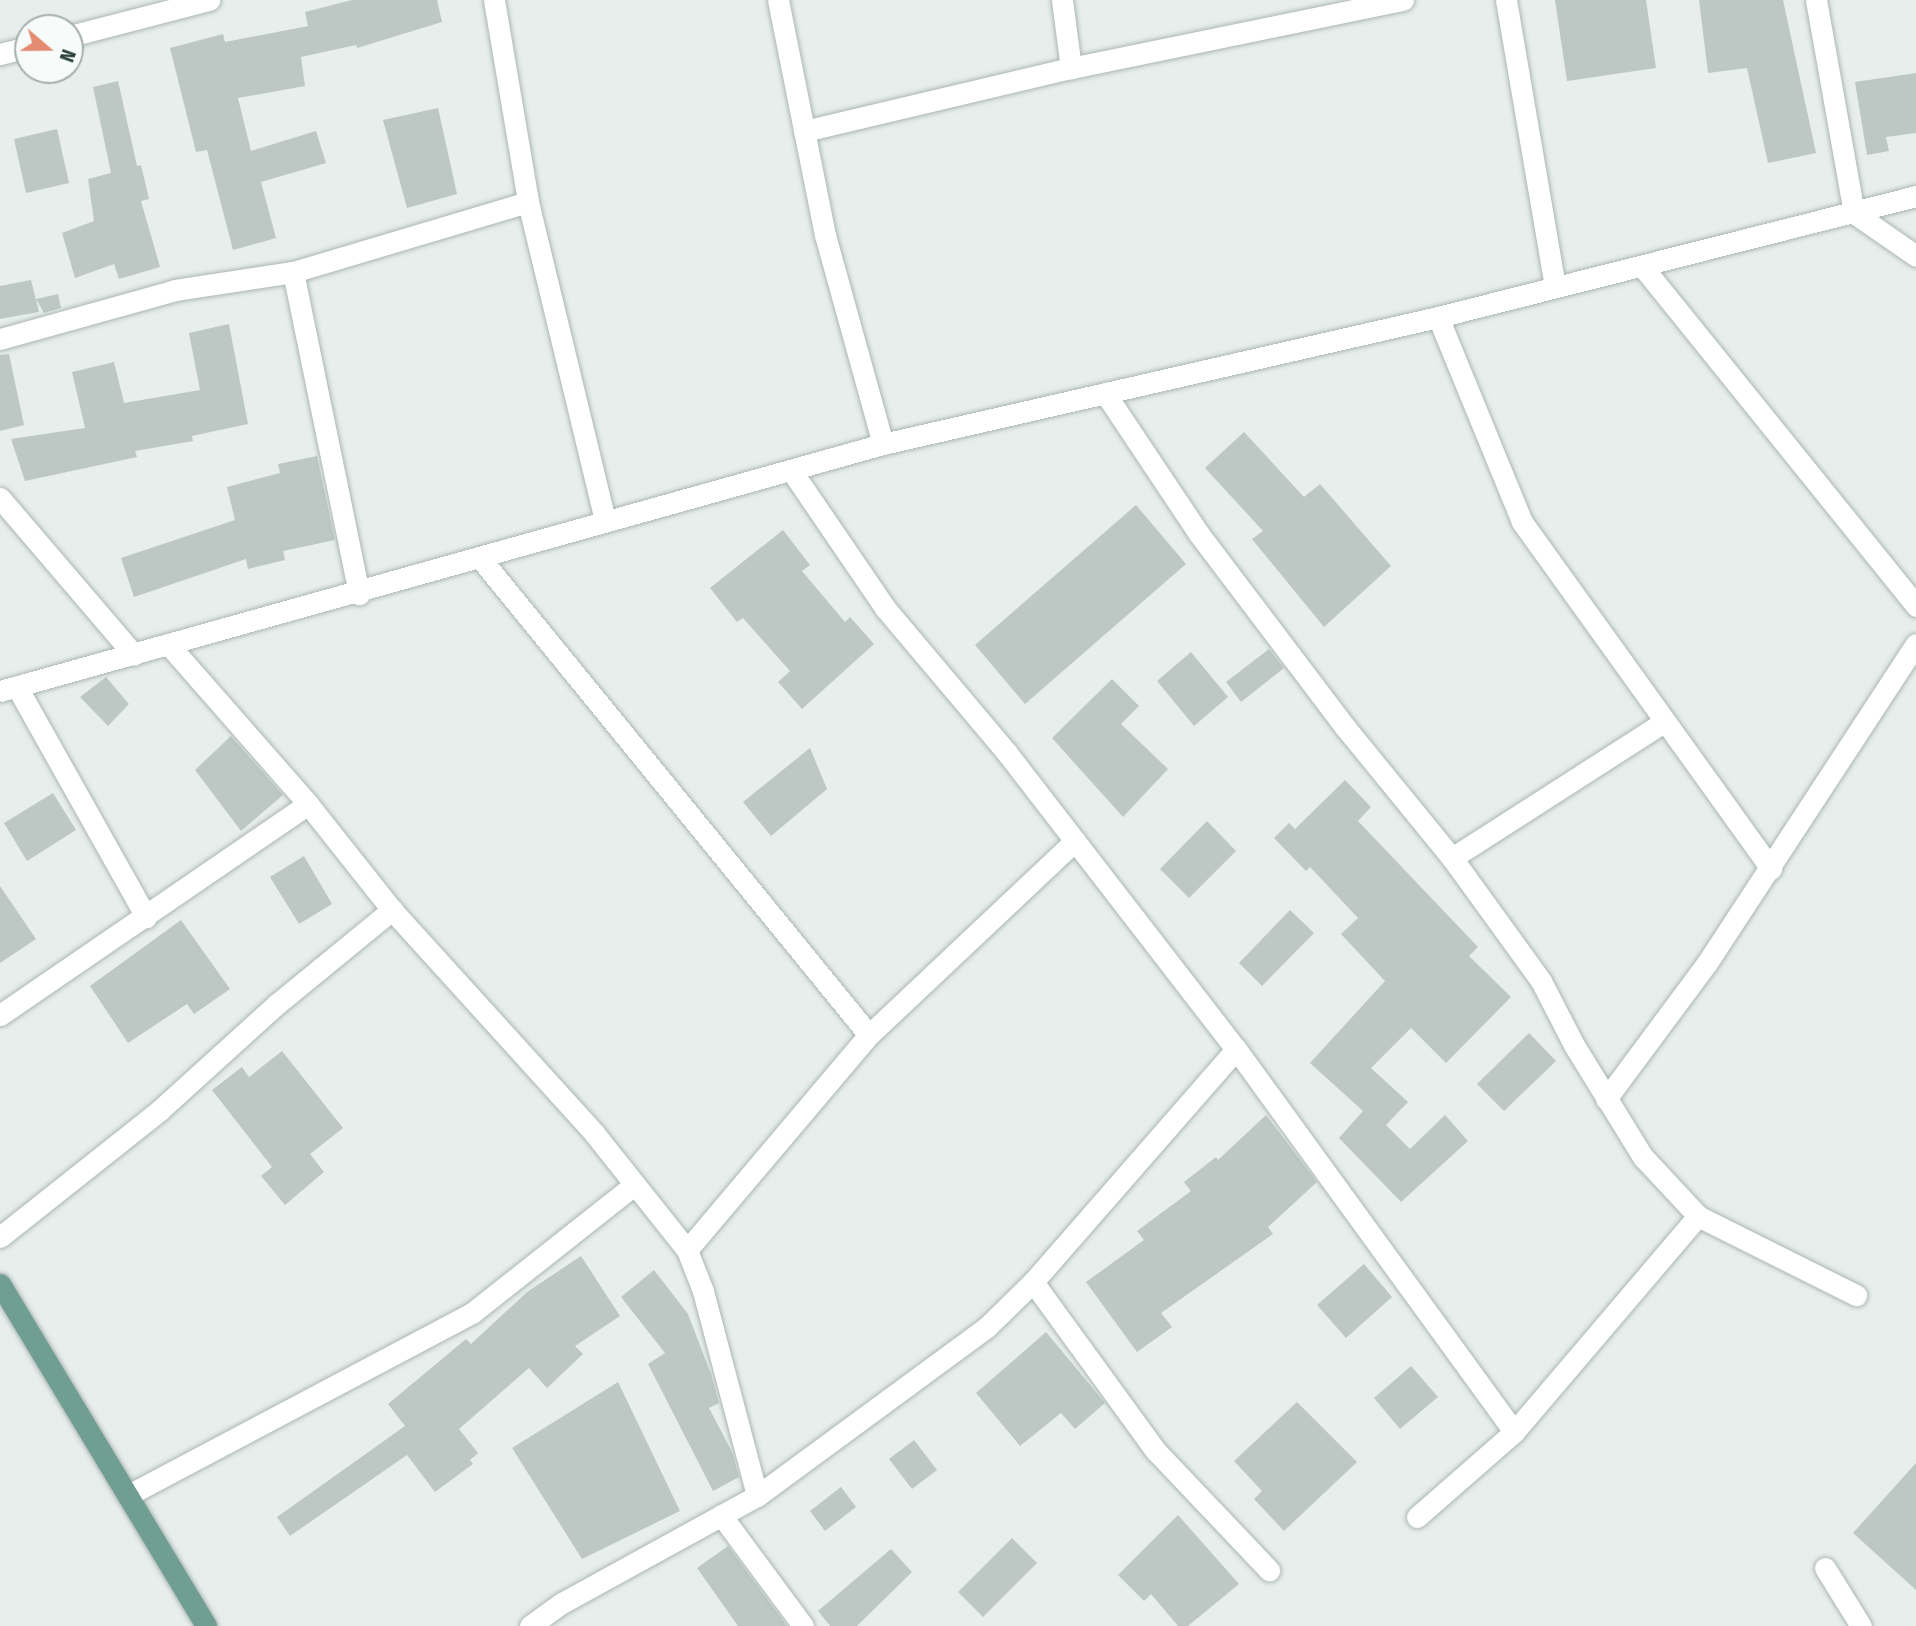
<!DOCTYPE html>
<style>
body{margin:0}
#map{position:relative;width:1916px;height:1626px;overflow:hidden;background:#e7eeeb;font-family:"Fira Sans Condensed",sans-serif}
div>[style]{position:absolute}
.building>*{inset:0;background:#bdc8c4}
.roads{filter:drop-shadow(0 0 2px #aab6b2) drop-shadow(0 0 2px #aab6b2)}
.minor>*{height:21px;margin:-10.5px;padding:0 10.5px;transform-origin:10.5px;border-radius:10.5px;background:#fff}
.major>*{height:21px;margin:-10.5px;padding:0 10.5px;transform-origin:10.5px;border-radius:10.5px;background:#719e92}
span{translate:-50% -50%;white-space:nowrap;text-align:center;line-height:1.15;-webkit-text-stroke:7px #f7fbf9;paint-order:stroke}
.north{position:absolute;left:14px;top:14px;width:70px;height:70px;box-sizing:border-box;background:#f7fbf9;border:2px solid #a4afac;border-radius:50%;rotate:110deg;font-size:19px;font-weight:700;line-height:28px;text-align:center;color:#283e38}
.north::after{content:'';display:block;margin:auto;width:24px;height:32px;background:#e28b71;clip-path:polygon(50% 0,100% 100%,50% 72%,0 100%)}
</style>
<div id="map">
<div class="building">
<i style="clip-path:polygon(352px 0,437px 0,442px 22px,357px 48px,356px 45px,301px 57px,305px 86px,238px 98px,251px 151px,316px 131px,326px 163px,261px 182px,276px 238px,233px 250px,207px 150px,196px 152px,170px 48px,223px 34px,225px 42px,308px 26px,305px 12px)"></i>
<i style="clip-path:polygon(1555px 0,1646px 0,1656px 68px,1567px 81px)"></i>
<i style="clip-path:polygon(1699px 0,1783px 0,1816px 153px,1768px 163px,1747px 68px,1708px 73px)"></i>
<i style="clip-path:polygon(1916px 73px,1916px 133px,1886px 137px,1889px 151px,1867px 155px,1855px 82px)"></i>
<i style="clip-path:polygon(118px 81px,137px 166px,141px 165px,149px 199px,141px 201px,160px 267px,119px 279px,114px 264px,75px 278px,62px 233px,94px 221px,88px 179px,111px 173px,93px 87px)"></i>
<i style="clip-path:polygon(438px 108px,457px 194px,407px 208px,383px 120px)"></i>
<i style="clip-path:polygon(57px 129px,69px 183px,26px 193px,14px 139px)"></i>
<i style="clip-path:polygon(31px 280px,39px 312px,0 319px,0 286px)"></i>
<i style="clip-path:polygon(58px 294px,61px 308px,44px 313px,36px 299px)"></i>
<i style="clip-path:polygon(229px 324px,248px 424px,192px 436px,193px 441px,135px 451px,137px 457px,25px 481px,11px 439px,85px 428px,72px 372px,114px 362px,124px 403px,200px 390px,189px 333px)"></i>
<i style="clip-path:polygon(9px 354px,24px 425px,0 431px,0 355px)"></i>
<i style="clip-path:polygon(1244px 432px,1304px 497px,1320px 484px,1391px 566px,1324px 627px,1252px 539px,1263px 531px,1205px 468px)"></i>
<i style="clip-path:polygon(317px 456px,335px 540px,283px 551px,285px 560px,248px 569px,246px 559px,134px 597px,121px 558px,235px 520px,227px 487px,280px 473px,278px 464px)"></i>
<i style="clip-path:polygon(1136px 505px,1186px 564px,1025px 704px,975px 645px)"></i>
<i style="clip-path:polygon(783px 530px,810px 565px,802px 571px,845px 622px,850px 617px,874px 644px,802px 709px,778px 682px,790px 671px,743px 618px,737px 622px,710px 588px)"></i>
<i style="clip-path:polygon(1269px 649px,1284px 668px,1241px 702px,1226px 682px)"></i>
<i style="clip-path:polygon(1191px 652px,1228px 697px,1194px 726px,1157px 681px)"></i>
<i style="clip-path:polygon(106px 677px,129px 704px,108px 726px,80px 697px)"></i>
<i style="clip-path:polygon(1112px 679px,1139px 706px,1121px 724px,1168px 769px,1123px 817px,1052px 738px)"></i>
<i style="clip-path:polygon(231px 736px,283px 795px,241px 831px,195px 770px)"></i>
<i style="clip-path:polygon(810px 748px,827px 789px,771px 836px,743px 802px)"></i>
<i style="clip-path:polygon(1345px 780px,1371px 807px,1358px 821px,1478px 947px,1469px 956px,1511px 997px,1446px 1063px,1411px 1028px,1371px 1068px,1408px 1102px,1386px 1125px,1410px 1149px,1445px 1115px,1468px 1141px,1401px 1202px,1339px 1138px,1363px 1111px,1310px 1063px,1385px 981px,1341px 934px,1358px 918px,1310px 867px,1306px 871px,1274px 838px,1289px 823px,1295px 829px)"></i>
<i style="clip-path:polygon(53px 793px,76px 830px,27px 861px,4px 823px)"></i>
<i style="clip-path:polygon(1207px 821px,1236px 851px,1189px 898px,1160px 869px)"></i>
<i style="clip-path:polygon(304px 856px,332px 904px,299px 924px,270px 877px)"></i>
<i style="clip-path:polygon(0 886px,36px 939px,0 963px)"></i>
<i style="clip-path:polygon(1290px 910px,1314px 933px,1262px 986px,1239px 963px)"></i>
<i style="clip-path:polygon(181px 920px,230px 989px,194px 1014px,187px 1004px,128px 1043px,90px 986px)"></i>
<i style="clip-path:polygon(1529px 1033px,1556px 1061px,1504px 1111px,1477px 1084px)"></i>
<i style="clip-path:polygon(282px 1051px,343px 1128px,310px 1154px,324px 1172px,285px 1205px,261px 1176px,272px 1167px,212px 1090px,242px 1067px,249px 1077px)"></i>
<i style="clip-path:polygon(1266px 1115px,1317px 1182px,1268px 1227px,1273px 1234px,1161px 1313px,1172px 1327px,1137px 1352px,1086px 1282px,1144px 1240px,1137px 1231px,1191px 1191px,1184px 1182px,1216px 1157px,1218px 1160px)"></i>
<i style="clip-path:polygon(581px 1256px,620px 1316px,575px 1346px,583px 1354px,547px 1388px,529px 1368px,459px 1429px,478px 1453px,470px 1460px,473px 1464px,435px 1492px,407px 1455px,290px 1536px,277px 1517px,405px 1426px,388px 1404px,466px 1339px,471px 1344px,527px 1292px)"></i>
<i style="clip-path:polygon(1364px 1264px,1392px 1297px,1346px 1338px,1317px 1305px)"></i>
<i style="clip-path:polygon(654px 1270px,688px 1314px,711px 1374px,719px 1403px,709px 1408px,732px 1452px,739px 1477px,713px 1491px,648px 1364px,665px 1353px,621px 1297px)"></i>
<i style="clip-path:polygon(1046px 1332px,1105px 1403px,1075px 1429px,1061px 1413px,1020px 1446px,976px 1393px)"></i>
<i style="clip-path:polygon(1411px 1366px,1438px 1397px,1400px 1429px,1374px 1398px)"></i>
<i style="clip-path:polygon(618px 1382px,680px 1511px,582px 1559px,512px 1448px)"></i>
<i style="clip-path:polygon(1297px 1402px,1357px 1462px,1284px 1531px,1254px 1499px,1262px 1491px,1234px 1461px)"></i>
<i style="clip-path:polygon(914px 1440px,937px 1470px,912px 1489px,889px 1459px)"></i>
<i style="clip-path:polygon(1916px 1463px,1916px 1590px,1853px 1533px)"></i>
<i style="clip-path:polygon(841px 1487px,856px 1507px,825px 1531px,810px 1511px)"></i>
<i style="clip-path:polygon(1178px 1515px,1239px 1584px,1188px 1626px,1178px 1626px,1151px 1594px,1144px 1601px,1118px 1575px)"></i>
<i style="clip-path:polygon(1012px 1538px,1037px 1563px,983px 1617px,958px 1592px)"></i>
<i style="clip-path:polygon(728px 1546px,787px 1626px,738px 1626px,697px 1568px)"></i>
<i style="clip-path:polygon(891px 1549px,912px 1572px,857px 1626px,830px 1626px,818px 1611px)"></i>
</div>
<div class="roads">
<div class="minor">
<i style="left:494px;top:0;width:205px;rotate:80.4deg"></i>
<i style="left:528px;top:202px;width:327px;rotate:76.4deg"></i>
<i style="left:778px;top:0;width:240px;rotate:78.7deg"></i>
<i style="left:825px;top:235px;width:217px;rotate:74.5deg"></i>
<i style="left:1062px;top:0;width:69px;rotate:82.5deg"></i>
<i style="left:1506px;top:0;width:291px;rotate:80.3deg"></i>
<i style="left:1816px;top:0;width:216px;rotate:79.9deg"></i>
<i style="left:1854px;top:213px;width:75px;rotate:34.7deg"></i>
<i style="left:70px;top:36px;width:144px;rotate:-14.5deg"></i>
<i style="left:0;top:54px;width:29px;rotate:-14deg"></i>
<i style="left:804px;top:131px;width:274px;rotate:-13.3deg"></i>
<i style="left:1071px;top:68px;width:339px;rotate:-11.6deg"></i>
<i style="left:1642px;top:266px;width:437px;rotate:51.1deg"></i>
<i style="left:293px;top:272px;width:329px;rotate:78.4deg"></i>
<i style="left:1438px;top:317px;width:222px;rotate:67.7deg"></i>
<i style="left:1522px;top:522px;width:427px;rotate:54.3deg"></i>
<i style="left:0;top:339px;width:182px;rotate:-15.6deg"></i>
<i style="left:175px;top:290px;width:119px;rotate:-8.7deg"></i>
<i style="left:293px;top:272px;width:245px;rotate:-16.6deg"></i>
<i style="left:1105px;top:393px;width:169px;rotate:56.3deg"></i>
<i style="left:1199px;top:534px;width:242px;rotate:52.9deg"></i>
<i style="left:1345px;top:727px;width:169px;rotate:50.8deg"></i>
<i style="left:1452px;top:858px;width:152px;rotate:54.1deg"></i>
<i style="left:1541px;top:981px;width:72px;rotate:62.7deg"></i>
<i style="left:1574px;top:1045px;width:132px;rotate:58.4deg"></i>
<i style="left:1643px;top:1157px;width:81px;rotate:47deg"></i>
<i style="left:1698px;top:1216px;width:177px;rotate:26.6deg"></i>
<i style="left:791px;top:470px;width:167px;rotate:55.7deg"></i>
<i style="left:885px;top:608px;width:189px;rotate:49.9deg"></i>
<i style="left:1007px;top:753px;width:374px;rotate:52.3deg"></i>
<i style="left:1236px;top:1049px;width:473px;rotate:54deg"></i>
<i style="left:0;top:498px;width:206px;rotate:49.5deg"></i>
<i style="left:481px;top:559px;width:614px;rotate:50.82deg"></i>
<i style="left:169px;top:645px;width:211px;rotate:48.8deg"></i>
<i style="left:308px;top:804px;width:135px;rotate:51.6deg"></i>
<i style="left:392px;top:910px;width:301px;rotate:47.8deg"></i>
<i style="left:594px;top:1133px;width:149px;rotate:51.5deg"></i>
<i style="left:687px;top:1250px;width:44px;rotate:68.7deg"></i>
<i style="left:703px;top:1291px;width:212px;rotate:75.2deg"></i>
<i style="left:17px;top:687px;width:264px;rotate:60.7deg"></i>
<i style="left:0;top:691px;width:917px;rotate:-15.63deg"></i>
<i style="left:883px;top:444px;width:569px;rotate:-12.89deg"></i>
<i style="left:1438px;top:317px;width:493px;rotate:-14.2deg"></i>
<i style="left:1452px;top:858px;width:250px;rotate:-32.7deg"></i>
<i style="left:0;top:1015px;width:373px;rotate:-34.4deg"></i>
<i style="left:1606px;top:1099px;width:169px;rotate:-53.4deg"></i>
<i style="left:1707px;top:963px;width:381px;rotate:-56.8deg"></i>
<i style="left:0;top:1237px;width:204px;rotate:-38.4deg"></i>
<i style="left:160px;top:1110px;width:158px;rotate:-42.2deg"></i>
<i style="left:277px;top:1004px;width:149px;rotate:-39.3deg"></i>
<i style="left:687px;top:1250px;width:282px;rotate:-49.8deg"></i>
<i style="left:869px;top:1035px;width:283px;rotate:-43.3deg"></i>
<i style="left:1033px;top:1282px;width:208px;rotate:54deg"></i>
<i style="left:1155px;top:1450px;width:166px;rotate:46.5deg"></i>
<i style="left:130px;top:1494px;width:387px;rotate:-27.9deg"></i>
<i style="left:472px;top:1313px;width:206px;rotate:-38.3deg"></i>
<i style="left:721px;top:1515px;width:138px;rotate:53.5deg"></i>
<i style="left:1417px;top:1517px;width:129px;rotate:-41.2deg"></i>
<i style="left:1514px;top:1432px;width:284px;rotate:-49.6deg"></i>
<i style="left:1825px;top:1568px;width:68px;rotate:58.2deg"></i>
<i style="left:530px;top:1626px;width:39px;rotate:-36deg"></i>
<i style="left:562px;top:1603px;width:222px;rotate:-28.8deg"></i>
<i style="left:757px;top:1496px;width:285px;rotate:-36.3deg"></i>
<i style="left:987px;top:1327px;width:64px;rotate:-44.4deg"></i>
<i style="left:1033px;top:1282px;width:309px;rotate:-48.9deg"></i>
</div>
<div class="major">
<i style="left:0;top:1284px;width:399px;rotate:58.9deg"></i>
</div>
</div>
<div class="north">N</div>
</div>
